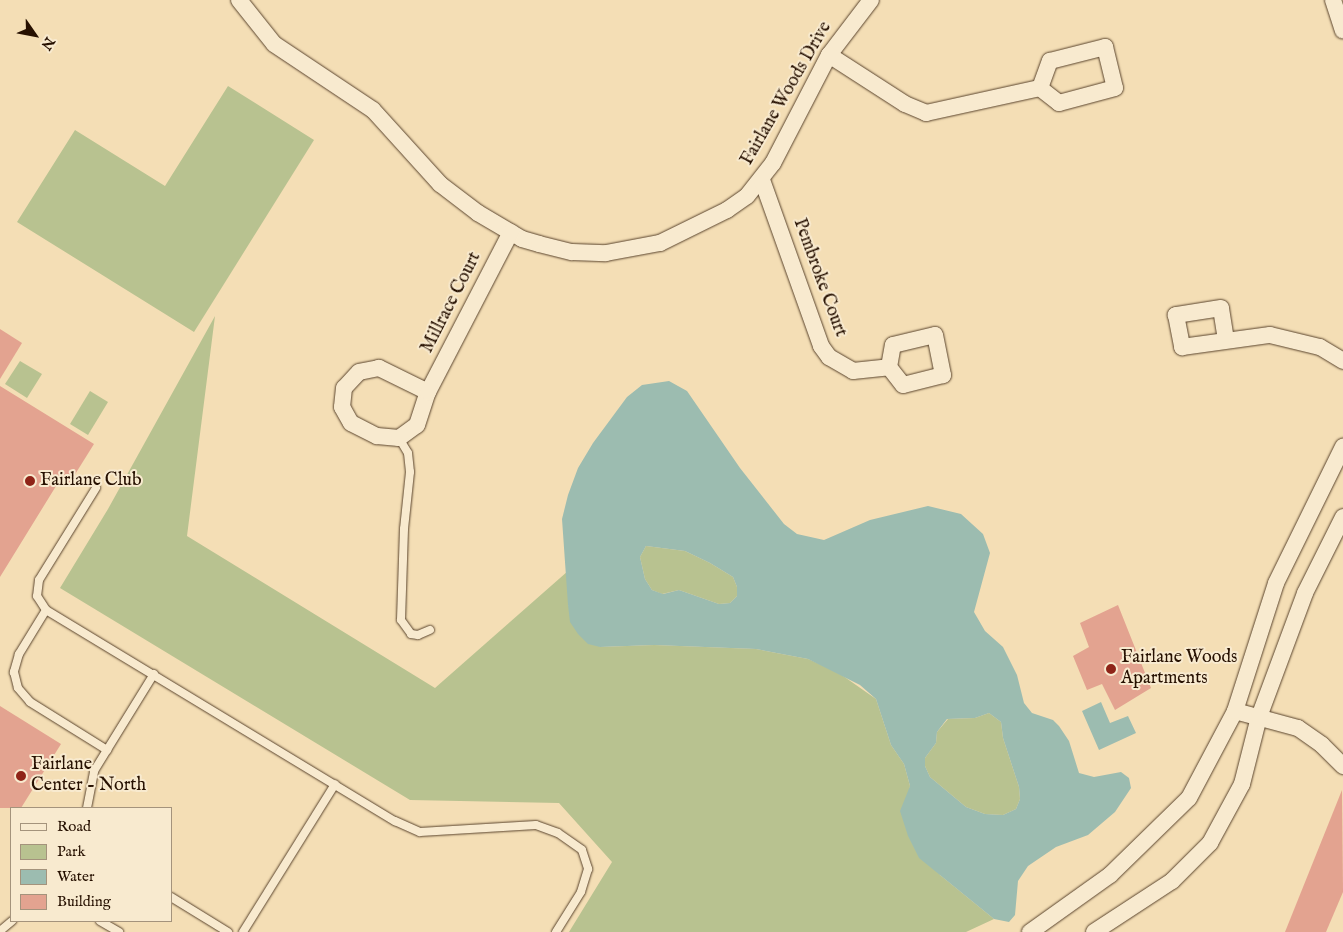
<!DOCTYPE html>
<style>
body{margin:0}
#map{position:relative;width:1343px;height:932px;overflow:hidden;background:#f4deb5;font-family:"IM FELL English",serif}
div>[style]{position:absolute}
.green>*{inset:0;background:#b8c290}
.water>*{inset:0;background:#9cbcb0}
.building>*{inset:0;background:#e3a390}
.roads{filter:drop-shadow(0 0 1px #5a442d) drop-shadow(0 0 1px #5a442d)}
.service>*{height:8px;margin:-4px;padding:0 4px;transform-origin:4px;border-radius:4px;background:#f8eacf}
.minor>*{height:16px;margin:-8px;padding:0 8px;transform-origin:8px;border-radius:8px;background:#f8eacf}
.dots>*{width:14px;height:14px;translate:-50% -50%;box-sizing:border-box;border:2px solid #f8eacf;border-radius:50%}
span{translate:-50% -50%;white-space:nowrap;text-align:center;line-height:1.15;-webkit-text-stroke:4px #f8eacf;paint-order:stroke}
.street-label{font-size:18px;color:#261000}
.poi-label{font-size:18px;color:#261000}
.left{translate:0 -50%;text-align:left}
.legend{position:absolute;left:10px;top:807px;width:162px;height:115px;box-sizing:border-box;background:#f8eacf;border:1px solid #a4937c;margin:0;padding:6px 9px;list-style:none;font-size:15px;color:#261000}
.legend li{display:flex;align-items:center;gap:10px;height:25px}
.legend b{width:25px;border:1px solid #a4937c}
.north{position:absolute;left:10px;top:10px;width:50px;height:50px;-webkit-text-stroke:4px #f8eacf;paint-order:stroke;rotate:123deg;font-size:14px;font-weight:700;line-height:20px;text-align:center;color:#261000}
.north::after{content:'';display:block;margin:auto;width:18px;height:22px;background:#261000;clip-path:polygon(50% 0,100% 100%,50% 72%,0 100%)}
</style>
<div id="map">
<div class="green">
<i style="clip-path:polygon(228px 86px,314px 140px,194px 332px,17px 222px,75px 130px,165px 186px)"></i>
<i style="clip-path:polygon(215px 316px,187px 536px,435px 688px,568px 571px,568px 605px,600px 647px,654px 645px,756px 649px,808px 659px,836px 671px,876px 699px,891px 745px,904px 764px,910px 786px,908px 800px,940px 875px,994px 919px,966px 932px,569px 932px,612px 862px,559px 803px,410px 800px,60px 588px,108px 509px)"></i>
<i style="clip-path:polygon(20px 361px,42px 374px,27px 398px,5px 384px)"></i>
<i style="clip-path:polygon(90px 391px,108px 402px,88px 435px,70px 424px)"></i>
<i style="clip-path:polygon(646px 546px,685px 551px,710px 563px,733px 577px,737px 587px,737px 596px,730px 603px,719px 604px,679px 590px,662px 594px,652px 590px,645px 579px,640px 557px)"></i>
<i style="clip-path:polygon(989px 713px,1001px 722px,1003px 738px,1019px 787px,1020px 799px,1016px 809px,1003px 815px,985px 814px,966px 807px,930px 777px,925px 766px,925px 758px,936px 743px,937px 732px,948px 719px,975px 718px)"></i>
</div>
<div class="water">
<i style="clip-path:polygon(evenodd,669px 381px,687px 391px,740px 468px,784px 524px,797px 534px,824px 540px,870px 520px,928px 506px,961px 514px,983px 534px,990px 553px,974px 612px,985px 631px,1003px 647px,1017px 675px,1024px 703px,1032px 713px,1053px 720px,1059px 726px,1069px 741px,1079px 773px,1094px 777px,1121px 772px,1129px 778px,1131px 788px,1115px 812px,1088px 835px,1056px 847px,1028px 866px,1018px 881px,1015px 915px,1009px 922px,994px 919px,919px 858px,908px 836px,900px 811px,910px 786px,904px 764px,891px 745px,876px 699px,860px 685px,808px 659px,756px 649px,654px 645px,600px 647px,588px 644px,578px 634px,570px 622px,568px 605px,562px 519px,568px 495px,578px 468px,593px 443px,627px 397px,642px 385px,669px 381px,646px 546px,685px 551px,710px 563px,733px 577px,737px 587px,737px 596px,730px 603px,719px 604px,679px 590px,663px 594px,652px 590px,645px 579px,640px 557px,646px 546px,669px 381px,989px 713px,1001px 722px,1003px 738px,1019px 787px,1020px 799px,1016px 809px,1003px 815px,985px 814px,966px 807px,930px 777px,925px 766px,925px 758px,936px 743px,937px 732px,947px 719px,975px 718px,989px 713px)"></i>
<i style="clip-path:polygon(1101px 702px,1110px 723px,1128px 716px,1136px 733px,1099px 750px,1082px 711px)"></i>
</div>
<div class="building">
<i style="clip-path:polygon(0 329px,22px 343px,0 379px)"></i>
<i style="clip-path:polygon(0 386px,94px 444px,69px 484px,61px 478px,0 577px)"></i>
<i style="clip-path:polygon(1118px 605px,1151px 688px,1115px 710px,1102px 684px,1087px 690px,1073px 656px,1089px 647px,1080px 623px)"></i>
<i style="clip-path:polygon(0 706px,61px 744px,21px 808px,0 808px)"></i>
<i style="clip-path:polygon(1342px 790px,1343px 892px,1326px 932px,1285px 932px)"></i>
</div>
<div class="roads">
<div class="service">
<i style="left:399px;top:438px;width:17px;rotate:59deg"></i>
<i style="left:408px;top:453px;width:19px;rotate:84deg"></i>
<i style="left:410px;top:472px;width:57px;rotate:96deg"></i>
<i style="left:404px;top:529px;width:91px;rotate:91.9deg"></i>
<i style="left:401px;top:620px;width:17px;rotate:54deg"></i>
<i style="left:411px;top:634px;width:7px;rotate:8deg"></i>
<i style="left:418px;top:635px;width:13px;rotate:-23deg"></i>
<i style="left:96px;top:488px;width:108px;rotate:121.8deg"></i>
<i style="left:39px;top:580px;width:16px;rotate:97deg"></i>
<i style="left:37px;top:596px;width:17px;rotate:57deg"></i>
<i style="left:46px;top:610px;width:52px;rotate:121.5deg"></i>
<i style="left:19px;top:654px;width:19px;rotate:106deg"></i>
<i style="left:14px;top:672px;width:16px;rotate:76deg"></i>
<i style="left:18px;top:688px;width:18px;rotate:49deg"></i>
<i style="left:30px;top:702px;width:91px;rotate:31.9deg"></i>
<i style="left:46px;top:610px;width:408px;rotate:31.2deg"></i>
<i style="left:395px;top:821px;width:27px;rotate:24deg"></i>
<i style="left:420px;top:832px;width:116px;rotate:-3.5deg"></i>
<i style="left:536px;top:825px;width:23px;rotate:20deg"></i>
<i style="left:558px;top:833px;width:29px;rotate:35deg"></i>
<i style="left:582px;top:850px;width:20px;rotate:72deg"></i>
<i style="left:588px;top:869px;width:24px;rotate:107deg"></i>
<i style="left:581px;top:892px;width:47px;rotate:122deg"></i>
<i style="left:87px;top:808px;width:38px;rotate:-79deg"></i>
<i style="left:94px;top:771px;width:114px;rotate:-58.3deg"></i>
<i style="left:171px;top:897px;width:67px;rotate:31.6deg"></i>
<i style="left:100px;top:921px;width:22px;rotate:30deg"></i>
<i style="left:0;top:931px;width:16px;rotate:-40deg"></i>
<i style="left:243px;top:932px;width:174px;rotate:-58.1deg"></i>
</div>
<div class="minor">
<i style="left:239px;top:0;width:56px;rotate:51.5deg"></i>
<i style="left:274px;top:44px;width:119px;rotate:33.7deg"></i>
<i style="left:373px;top:110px;width:100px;rotate:47.8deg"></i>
<i style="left:440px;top:184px;width:48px;rotate:37.3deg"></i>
<i style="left:478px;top:213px;width:51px;rotate:30.6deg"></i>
<i style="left:522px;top:239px;width:18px;rotate:16deg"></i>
<i style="left:539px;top:244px;width:34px;rotate:14deg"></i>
<i style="left:572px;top:252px;width:34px;rotate:2deg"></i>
<i style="left:606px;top:253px;width:55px;rotate:-10.5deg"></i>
<i style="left:660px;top:243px;width:75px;rotate:-26.2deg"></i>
<i style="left:727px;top:210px;width:24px;rotate:-35deg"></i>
<i style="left:747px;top:196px;width:42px;rotate:-51.8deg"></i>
<i style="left:773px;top:163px;width:122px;rotate:-62.6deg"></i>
<i style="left:829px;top:55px;width:69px;rotate:-52.6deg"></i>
<i style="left:1333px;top:0;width:32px;rotate:72deg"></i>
<i style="left:1105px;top:47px;width:42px;rotate:76.3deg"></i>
<i style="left:1115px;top:88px;width:58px;rotate:165deg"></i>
<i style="left:1059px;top:103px;width:24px;rotate:-142deg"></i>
<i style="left:1040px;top:88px;width:29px;rotate:-70deg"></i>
<i style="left:1050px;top:61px;width:57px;rotate:-14.3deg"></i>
<i style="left:829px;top:55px;width:90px;rotate:32.8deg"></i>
<i style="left:905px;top:104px;width:23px;rotate:23deg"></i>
<i style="left:926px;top:113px;width:117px;rotate:-12.4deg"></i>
<i style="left:762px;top:180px;width:176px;rotate:70.4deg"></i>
<i style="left:821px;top:346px;width:14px;rotate:54deg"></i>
<i style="left:829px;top:357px;width:28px;rotate:30deg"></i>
<i style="left:853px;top:371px;width:36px;rotate:-6deg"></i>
<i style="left:889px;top:367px;width:22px;rotate:-80deg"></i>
<i style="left:893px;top:345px;width:43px;rotate:-13.4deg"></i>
<i style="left:935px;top:335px;width:41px;rotate:78.7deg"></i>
<i style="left:943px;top:375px;width:41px;rotate:166deg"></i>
<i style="left:903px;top:385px;width:23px;rotate:-128deg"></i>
<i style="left:1226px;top:340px;width:32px;rotate:-99deg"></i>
<i style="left:1221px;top:308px;width:46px;rotate:171.2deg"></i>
<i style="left:1176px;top:315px;width:33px;rotate:79deg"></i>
<i style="left:1182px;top:347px;width:89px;rotate:-7.8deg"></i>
<i style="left:1270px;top:335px;width:51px;rotate:13.5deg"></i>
<i style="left:1320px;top:347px;width:27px;rotate:31deg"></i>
<i style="left:428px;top:392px;width:55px;rotate:-153.9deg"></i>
<i style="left:379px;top:368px;width:20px;rotate:169deg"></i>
<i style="left:359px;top:372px;width:22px;rotate:133deg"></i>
<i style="left:344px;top:388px;width:19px;rotate:96deg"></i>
<i style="left:342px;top:407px;width:18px;rotate:61deg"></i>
<i style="left:351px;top:423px;width:29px;rotate:27deg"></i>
<i style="left:377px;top:436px;width:22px;rotate:5deg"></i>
<i style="left:399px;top:438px;width:22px;rotate:-36deg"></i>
<i style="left:417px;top:425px;width:35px;rotate:-72deg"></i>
<i style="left:428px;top:392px;width:180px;rotate:-62.6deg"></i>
<i style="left:1235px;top:711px;width:65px;rotate:15.1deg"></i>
<i style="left:1298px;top:728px;width:29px;rotate:35deg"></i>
<i style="left:1322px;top:745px;width:30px;rotate:45deg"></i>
<i style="left:1030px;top:932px;width:98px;rotate:-35.5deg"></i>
<i style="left:1110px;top:875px;width:110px;rotate:-44.3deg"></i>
<i style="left:1189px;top:798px;width:98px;rotate:-62.1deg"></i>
<i style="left:1235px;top:711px;width:134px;rotate:-72.2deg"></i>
<i style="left:1276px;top:583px;width:152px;rotate:-63.8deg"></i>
<i style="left:1094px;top:932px;width:93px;rotate:-33.2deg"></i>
<i style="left:1172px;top:881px;width:54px;rotate:-45deg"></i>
<i style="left:1210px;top:843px;width:67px;rotate:-61.5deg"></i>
<i style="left:1242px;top:784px;width:69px;rotate:-75.8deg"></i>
<i style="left:1259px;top:717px;width:132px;rotate:-69.6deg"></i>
<i style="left:1305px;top:593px;width:85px;rotate:-63.4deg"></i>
</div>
</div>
<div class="dots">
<i style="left:30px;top:481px;background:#8f2418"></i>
<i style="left:1111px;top:669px;background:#8f2418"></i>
<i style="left:21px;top:776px;background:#8f2418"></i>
</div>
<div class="street-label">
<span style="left:787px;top:94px;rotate:-60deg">Fairlane Woods Drive</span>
<span style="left:819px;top:278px;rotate:70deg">Pembroke Court</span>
<span style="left:452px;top:303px;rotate:-63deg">Millrace Court</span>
</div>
<div class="poi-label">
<span class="left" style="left:40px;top:481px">Fairlane Club</span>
<span class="left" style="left:1121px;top:669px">Fairlane Woods<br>Apartments</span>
<span class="left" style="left:31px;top:776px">Fairlane<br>Center - North</span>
</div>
<ul class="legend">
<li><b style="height:6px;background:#f8eacf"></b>Road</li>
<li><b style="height:14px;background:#b8c290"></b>Park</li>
<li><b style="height:14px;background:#9cbcb0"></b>Water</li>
<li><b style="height:14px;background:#e3a390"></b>Building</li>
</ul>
<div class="north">N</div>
</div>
